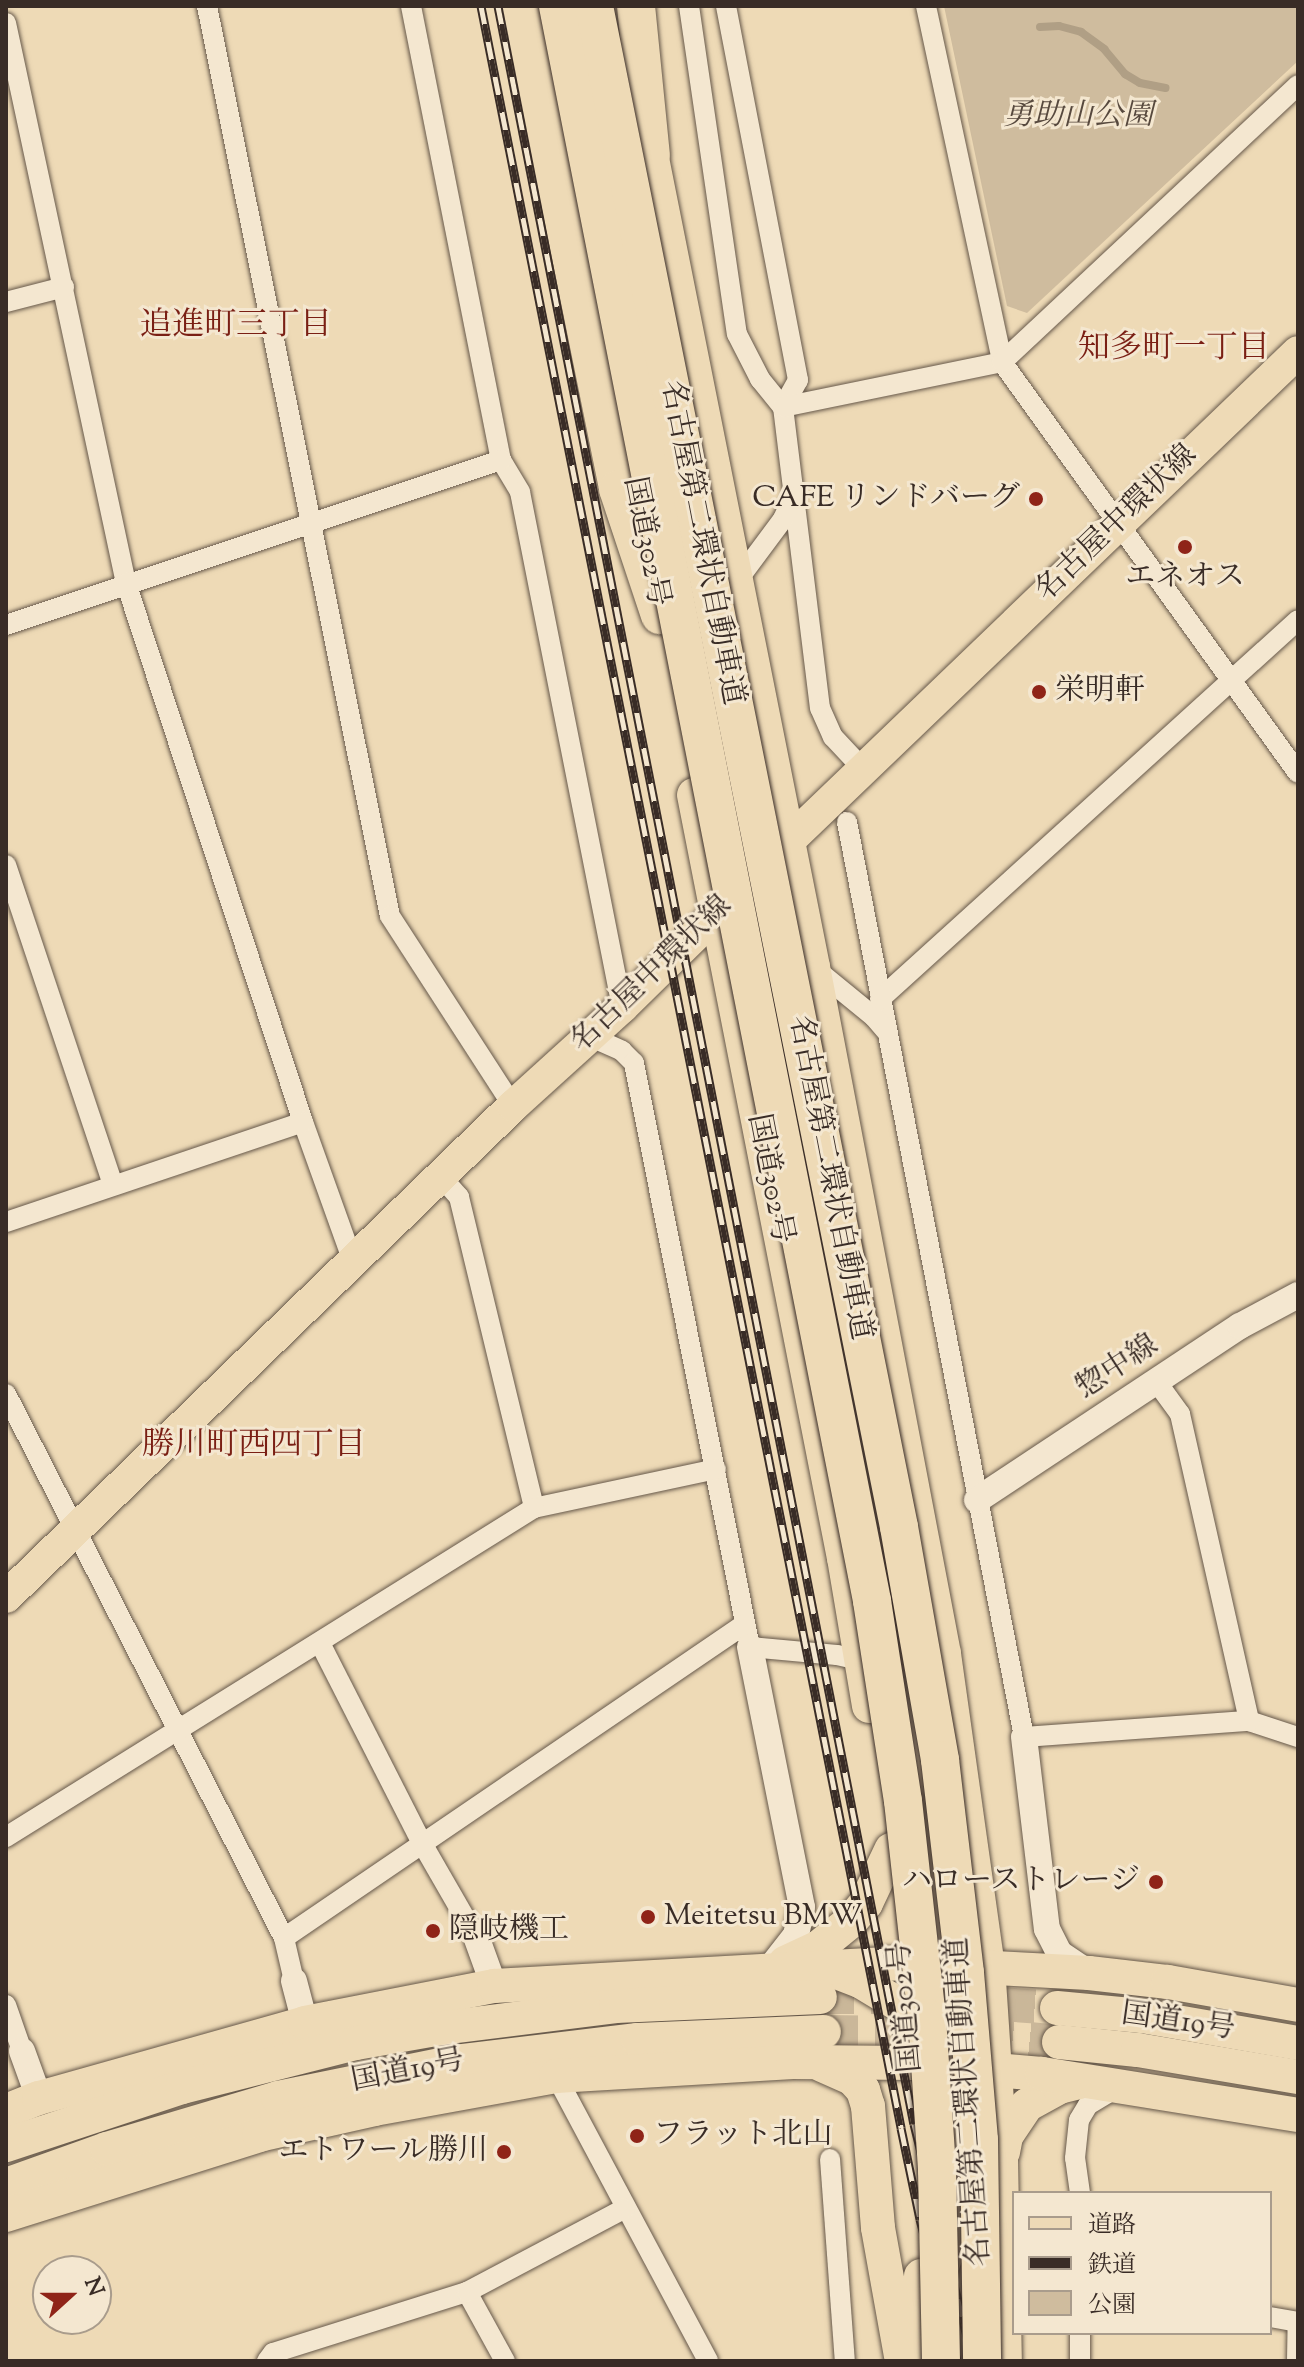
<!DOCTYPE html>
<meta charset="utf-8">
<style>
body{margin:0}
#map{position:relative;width:1304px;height:2367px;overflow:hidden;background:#eedab6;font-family:"Sorts Mill Goudy","Noto Serif JP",serif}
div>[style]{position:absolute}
.green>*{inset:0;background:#cfbc9e}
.stream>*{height:8px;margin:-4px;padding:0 4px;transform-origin:4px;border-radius:4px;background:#b09f85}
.trunk-tunnel>*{height:34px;margin-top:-17px;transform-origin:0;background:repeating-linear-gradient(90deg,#cab799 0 34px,transparent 0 51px)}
.roads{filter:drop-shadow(0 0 2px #66584a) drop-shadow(0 0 2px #66584a)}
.minor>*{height:20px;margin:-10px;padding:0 10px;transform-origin:10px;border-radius:10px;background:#f4e7d0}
.tertiary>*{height:26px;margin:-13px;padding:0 13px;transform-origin:13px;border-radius:13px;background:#f4e7d0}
.primary>*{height:32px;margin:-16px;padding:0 16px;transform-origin:16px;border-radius:16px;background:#eedab6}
.trunk>*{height:34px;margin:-17px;padding:0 17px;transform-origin:17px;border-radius:17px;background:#eedab6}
.motorway>*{height:38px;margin:-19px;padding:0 19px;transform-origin:19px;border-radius:19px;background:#eedab6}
.rail>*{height:9px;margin-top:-4.5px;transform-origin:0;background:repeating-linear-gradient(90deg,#f4e7d0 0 18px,#392c26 0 36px);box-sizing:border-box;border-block:2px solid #392c26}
.bridges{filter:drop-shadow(0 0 2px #392c26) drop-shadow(0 0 2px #392c26)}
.motorway-bridge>*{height:38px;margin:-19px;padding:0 19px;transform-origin:19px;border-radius:19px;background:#eedab6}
.dots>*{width:22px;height:22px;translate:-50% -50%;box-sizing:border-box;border:4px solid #f4e7d0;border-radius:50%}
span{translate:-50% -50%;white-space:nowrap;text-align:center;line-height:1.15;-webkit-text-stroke:6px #f4e7d0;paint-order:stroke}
.park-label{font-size:30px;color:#57493e;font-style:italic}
.poi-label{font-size:30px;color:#392c26}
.right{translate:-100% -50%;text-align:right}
.left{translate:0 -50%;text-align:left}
.street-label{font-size:30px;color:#392c26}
.neighbourhood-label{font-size:32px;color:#7a1f14}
.frame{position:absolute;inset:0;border:8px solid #392c26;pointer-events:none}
.legend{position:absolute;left:1012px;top:2191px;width:260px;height:144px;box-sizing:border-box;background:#f4e7d0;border:2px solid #a99c8c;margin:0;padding:10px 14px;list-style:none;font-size:24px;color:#392c26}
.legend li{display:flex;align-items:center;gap:16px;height:40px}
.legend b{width:40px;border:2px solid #a99c8c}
.north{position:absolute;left:32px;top:2255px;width:80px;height:80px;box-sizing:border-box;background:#f4e7d0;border:2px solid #a99c8c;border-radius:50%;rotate:69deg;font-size:22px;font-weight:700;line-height:32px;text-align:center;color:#392c26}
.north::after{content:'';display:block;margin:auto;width:28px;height:36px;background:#8f2418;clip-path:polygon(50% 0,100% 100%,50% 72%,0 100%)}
</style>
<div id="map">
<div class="green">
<i style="clip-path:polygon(944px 6px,1298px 6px,1298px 61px,1027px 313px,1007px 306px)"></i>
</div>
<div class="stream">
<i style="left:1040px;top:27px;width:19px;rotate:-3deg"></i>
<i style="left:1059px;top:26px;width:23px;rotate:15deg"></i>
<i style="left:1081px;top:32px;width:29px;rotate:36deg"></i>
<i style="left:1104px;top:49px;width:33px;rotate:50deg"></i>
<i style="left:1125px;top:74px;width:17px;rotate:31deg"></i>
<i style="left:1140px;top:83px;width:26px;rotate:11deg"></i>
</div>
<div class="trunk-tunnel">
<i style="left:820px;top:1997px;width:79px"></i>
<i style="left:899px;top:1997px;width:158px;rotate:4deg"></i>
<i style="left:824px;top:2032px;width:155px;rotate:0.7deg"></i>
<i style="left:979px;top:2034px;width:80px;rotate:5.7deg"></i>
</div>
<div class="roads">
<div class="minor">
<i style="left:207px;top:6px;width:928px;rotate:78.63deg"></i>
<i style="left:390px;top:916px;width:226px;rotate:57.1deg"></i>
<i style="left:411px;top:6px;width:463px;rotate:78.8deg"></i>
<i style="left:501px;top:460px;width:37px;rotate:59deg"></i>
<i style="left:520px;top:492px;width:525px;rotate:78.8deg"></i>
<i style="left:689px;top:6px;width:331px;rotate:81.7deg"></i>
<i style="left:737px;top:334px;width:51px;rotate:62.9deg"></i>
<i style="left:760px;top:379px;width:36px;rotate:51deg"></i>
<i style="left:783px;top:407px;width:303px;rotate:83deg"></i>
<i style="left:820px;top:708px;width:32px;rotate:66deg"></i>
<i style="left:833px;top:737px;width:44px;rotate:46.8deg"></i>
<i style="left:726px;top:6px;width:381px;rotate:79.1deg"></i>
<i style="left:798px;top:380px;width:31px;rotate:119deg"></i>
<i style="left:926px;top:6px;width:364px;rotate:77.9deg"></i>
<i style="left:1002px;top:362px;width:506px;rotate:54.24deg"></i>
<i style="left:6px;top:23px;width:573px;rotate:77.91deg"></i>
<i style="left:126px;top:583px;width:567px;rotate:71.82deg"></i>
<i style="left:303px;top:1122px;width:149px;rotate:70.3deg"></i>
<i style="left:6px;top:302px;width:60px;rotate:-14.5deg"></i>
<i style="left:783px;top:407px;width:224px;rotate:-11.6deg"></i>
<i style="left:1002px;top:362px;width:405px;rotate:-43.1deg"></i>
<i style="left:737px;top:581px;width:77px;rotate:-53.4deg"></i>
<i style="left:783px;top:519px;width:24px;rotate:-66deg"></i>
<i style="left:6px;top:625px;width:522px;rotate:-18.43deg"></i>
<i style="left:847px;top:822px;width:932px;rotate:79.05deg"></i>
<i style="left:1024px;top:1737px;width:226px;rotate:-4.1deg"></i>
<i style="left:1249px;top:1721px;width:52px;rotate:18.1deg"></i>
<i style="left:6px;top:865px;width:336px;rotate:71.5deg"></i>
<i style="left:813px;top:967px;width:79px;rotate:39.3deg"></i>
<i style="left:874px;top:1017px;width:20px;rotate:49deg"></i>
<i style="left:880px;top:999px;width:564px;rotate:-42.2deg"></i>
<i style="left:589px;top:1036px;width:36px;rotate:24deg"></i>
<i style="left:622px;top:1051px;width:17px;rotate:45deg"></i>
<i style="left:634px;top:1063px;width:595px;rotate:78.77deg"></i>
<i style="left:750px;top:1647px;width:87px;rotate:5.3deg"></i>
<i style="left:837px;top:1655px;width:17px;rotate:13deg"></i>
<i style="left:854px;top:1659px;width:15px;rotate:48deg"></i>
<i style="left:441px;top:1177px;width:27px;rotate:48deg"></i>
<i style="left:459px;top:1197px;width:320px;rotate:76.4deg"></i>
<i style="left:534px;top:1508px;width:186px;rotate:-12.1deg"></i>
<i style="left:6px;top:1222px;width:313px;rotate:-18.6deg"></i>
<i style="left:1156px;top:1381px;width:41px;rotate:54deg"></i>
<i style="left:1180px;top:1414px;width:315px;rotate:77.3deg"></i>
<i style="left:6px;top:1394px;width:611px;rotate:62.93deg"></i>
<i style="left:284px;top:1938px;width:44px;rotate:76.9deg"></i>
<i style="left:320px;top:1643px;width:227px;rotate:63deg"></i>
<i style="left:423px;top:1845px;width:108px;rotate:60.1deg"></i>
<i style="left:6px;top:1837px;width:622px;rotate:-31.93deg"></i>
<i style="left:284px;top:1938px;width:558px;rotate:-34.26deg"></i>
<i style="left:6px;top:2005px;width:49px;rotate:70.8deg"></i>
<i style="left:556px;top:2076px;width:323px;rotate:61.9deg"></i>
<i style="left:830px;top:2159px;width:203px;rotate:85.8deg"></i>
<i style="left:1080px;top:2193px;width:35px;rotate:-98deg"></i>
<i style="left:1075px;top:2158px;width:38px;rotate:-84deg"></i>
<i style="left:1079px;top:2120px;width:17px;rotate:-59deg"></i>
<i style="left:1088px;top:2105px;width:35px;rotate:-31deg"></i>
<i style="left:467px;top:2292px;width:79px;rotate:61.2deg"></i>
<i style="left:1270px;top:2317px;width:28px;rotate:10deg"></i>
<i style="left:267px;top:2361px;width:10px;rotate:-53deg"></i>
<i style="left:273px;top:2353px;width:203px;rotate:-17.5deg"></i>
<i style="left:467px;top:2292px;width:178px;rotate:-27.9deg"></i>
<i style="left:1080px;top:2361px;width:28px;rotate:-90deg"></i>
<i style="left:1297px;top:2361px;width:39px;rotate:-89deg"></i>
</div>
<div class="tertiary">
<i style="left:977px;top:1500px;width:315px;rotate:-33.5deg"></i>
<i style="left:1240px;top:1326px;width:66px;rotate:-28.1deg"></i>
<i style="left:750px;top:1647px;width:265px;rotate:78.7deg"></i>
<i style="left:802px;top:1907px;width:29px;rotate:102deg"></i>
<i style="left:796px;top:1935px;width:39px;rotate:128deg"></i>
<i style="left:1024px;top:1737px;width:193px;rotate:83.2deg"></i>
<i style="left:1047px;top:1929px;width:27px;rotate:63deg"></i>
<i style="left:1059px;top:1953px;width:36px;rotate:34deg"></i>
<i style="left:477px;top:1939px;width:50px;rotate:70.1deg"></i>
<i style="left:294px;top:1981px;width:43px;rotate:75.3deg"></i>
<i style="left:22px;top:2051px;width:50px;rotate:70.1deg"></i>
</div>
<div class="primary">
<i style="left:772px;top:857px;width:729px;rotate:-43.83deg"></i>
<i style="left:6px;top:1597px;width:706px;rotate:-44.08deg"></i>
<i style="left:513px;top:1106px;width:147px;rotate:-42.2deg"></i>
<i style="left:622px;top:1007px;width:154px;rotate:-44.5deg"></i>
</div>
<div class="trunk">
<i style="left:646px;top:128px;width:855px;rotate:78.74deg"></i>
<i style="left:813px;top:967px;width:699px;rotate:79.2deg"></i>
<i style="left:944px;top:1654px;width:315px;rotate:82deg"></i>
<i style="left:988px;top:1966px;width:194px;rotate:86.2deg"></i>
<i style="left:1001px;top:2160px;width:201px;rotate:88.9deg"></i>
<i style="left:694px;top:795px;width:778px;rotate:78.88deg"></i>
<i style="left:844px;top:1558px;width:150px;rotate:80.4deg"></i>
<i style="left:785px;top:1963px;width:38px;rotate:-25deg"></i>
<i style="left:819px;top:1947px;width:41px;rotate:-39.1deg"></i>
<i style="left:851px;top:1921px;width:23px;rotate:-50deg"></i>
<i style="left:866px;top:1903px;width:59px;rotate:-64.7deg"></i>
<i style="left:831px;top:1970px;width:31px;rotate:21deg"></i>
<i style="left:860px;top:1981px;width:56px;rotate:31.1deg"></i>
<i style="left:908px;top:2010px;width:45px;rotate:44.1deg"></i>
<i style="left:1057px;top:2008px;width:85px;rotate:5.4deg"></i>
<i style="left:1142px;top:2016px;width:158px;rotate:9.8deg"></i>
<i style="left:1059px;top:2042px;width:79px;rotate:5.8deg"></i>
<i style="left:1138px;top:2050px;width:162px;rotate:9.6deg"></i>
<i style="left:822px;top:2065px;width:34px;rotate:24deg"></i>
<i style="left:853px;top:2079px;width:15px;rotate:48deg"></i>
<i style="left:863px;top:2090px;width:17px;rotate:73deg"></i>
<i style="left:868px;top:2106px;width:122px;rotate:85.3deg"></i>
<i style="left:878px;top:2228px;width:135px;rotate:79.8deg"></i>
<i style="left:6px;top:2111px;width:35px;rotate:-22deg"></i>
<i style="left:39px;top:2098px;width:276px;rotate:-15.7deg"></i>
<i style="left:305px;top:2023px;width:193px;rotate:-11.1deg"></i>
<i style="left:494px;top:1986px;width:411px;rotate:-3.2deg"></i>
<i style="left:904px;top:1963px;width:185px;rotate:3.1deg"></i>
<i style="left:1089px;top:1973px;width:80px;rotate:6.5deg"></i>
<i style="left:1168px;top:1982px;width:132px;rotate:10deg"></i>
<i style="left:6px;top:2145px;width:185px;rotate:-18.2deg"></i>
<i style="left:182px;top:2087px;width:179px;rotate:-14.2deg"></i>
<i style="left:356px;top:2043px;width:87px;rotate:-9.9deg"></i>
<i style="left:442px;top:2028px;width:175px;rotate:-7.2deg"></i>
<i style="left:616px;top:2006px;width:204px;rotate:-2.5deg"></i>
<i style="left:1003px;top:2152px;width:16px;rotate:-79deg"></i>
<i style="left:1006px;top:2136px;width:37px;rotate:-56deg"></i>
<i style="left:1027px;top:2105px;width:37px;rotate:-29deg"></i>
<i style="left:1059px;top:2087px;width:21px;rotate:-14deg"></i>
<i style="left:6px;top:2185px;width:107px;rotate:-19.6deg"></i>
<i style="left:107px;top:2149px;width:178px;rotate:-16.6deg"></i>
<i style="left:278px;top:2098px;width:181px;rotate:-11.5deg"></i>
<i style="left:455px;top:2062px;width:184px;rotate:-6.9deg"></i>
<i style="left:638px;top:2040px;width:186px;rotate:-2.5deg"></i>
<i style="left:6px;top:2215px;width:265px;rotate:-17.5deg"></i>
<i style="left:259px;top:2135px;width:118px;rotate:-12.7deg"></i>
<i style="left:374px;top:2109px;width:185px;rotate:-10.3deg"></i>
<i style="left:556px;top:2076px;width:237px;rotate:-3.4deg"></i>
<i style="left:793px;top:2062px;width:120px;rotate:0.5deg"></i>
<i style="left:913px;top:2063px;width:129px;rotate:4.9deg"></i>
<i style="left:1042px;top:2074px;width:259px;rotate:9.1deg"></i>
<i style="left:941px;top:2269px;width:55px;rotate:-69.9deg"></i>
<i style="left:960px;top:2217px;width:52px;rotate:-82.3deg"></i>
<i style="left:921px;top:2276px;width:85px;rotate:90deg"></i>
</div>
<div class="motorway">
<i style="left:520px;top:6px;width:493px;rotate:78.5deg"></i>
<i style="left:618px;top:489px;width:133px;rotate:71.6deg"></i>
<i style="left:636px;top:6px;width:150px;rotate:84.3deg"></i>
</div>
</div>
<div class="rail">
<i style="left:481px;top:6px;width:2163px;rotate:78.8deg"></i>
<i style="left:901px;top:2128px;width:93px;rotate:78.2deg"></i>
<i style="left:920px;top:2219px;width:147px;rotate:75.4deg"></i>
<i style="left:498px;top:6px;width:2158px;rotate:78.89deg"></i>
<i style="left:914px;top:2124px;width:244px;rotate:76deg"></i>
</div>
<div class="bridges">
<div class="motorway-bridge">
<i style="left:558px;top:6px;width:1626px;rotate:78.86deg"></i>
<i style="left:872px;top:1601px;width:202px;rotate:81.2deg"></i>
<i style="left:903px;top:1801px;width:218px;rotate:83.7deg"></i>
<i style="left:927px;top:2018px;width:152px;rotate:86.2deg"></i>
<i style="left:937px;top:2170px;width:191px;rotate:88.8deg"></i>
<i style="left:594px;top:6px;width:1551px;rotate:78.66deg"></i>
<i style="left:899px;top:1527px;width:237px;rotate:80deg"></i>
<i style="left:940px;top:1760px;width:214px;rotate:83.3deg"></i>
<i style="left:965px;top:1973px;width:168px;rotate:85.2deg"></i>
<i style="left:979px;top:2140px;width:221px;rotate:89.2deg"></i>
</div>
</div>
<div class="dots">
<i style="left:1036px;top:499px;background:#8f2418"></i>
<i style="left:1185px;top:547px;background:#8f2418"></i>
<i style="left:1039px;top:692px;background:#8f2418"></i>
<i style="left:1156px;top:1882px;background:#8f2418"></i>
<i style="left:648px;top:1917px;background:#8f2418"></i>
<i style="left:433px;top:1931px;background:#8f2418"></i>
<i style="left:637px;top:2136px;background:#8f2418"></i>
<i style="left:504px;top:2152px;background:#8f2418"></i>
</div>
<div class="park-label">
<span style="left:1078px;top:117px">勇助山公園</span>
</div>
<div class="poi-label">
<span class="right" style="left:1020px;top:499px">CAFE リンドバーグ</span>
<span style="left:1185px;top:578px">エネオス</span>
<span class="left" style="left:1055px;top:692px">栄明軒</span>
<span class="right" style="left:1140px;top:1882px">ハローストレージ</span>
<span class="left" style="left:664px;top:1917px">Meitetsu BMW</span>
<span class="left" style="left:449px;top:1931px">隠岐機工</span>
<span class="left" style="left:653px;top:2136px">フラット北山</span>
<span class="right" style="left:488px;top:2152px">エトワール勝川</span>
</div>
<div class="street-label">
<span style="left:1117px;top:524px;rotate:-44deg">名古屋中環状線</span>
<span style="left:645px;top:542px;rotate:79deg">国道302号</span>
<span style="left:701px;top:543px;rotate:79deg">名古屋第二環状自動車道</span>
<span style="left:652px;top:975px;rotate:-44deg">名古屋中環状線</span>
<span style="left:829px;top:1178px;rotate:79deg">名古屋第二環状自動車道</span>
<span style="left:769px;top:1179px;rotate:79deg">国道302号</span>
<span style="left:1118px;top:1368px;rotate:-33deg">惣中線</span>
<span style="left:907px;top:2007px;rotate:-95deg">国道302号</span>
<span style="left:1178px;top:2023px;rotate:8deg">国道19号</span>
<span style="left:408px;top:2072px;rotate:-11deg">国道19号</span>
<span style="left:970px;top:2102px;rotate:-94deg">名古屋第二環状自動車道</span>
</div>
<div class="neighbourhood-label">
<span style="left:236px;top:326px">追進町三丁目</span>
<span style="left:1174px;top:349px">知多町一丁目</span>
<span style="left:254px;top:1446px">勝川町西四丁目</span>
</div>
<div class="frame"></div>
<ul class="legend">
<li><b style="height:10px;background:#eedab6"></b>道路</li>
<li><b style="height:10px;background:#392c26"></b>鉄道</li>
<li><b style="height:22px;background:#cfbc9e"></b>公園</li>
</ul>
<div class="north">N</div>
</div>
